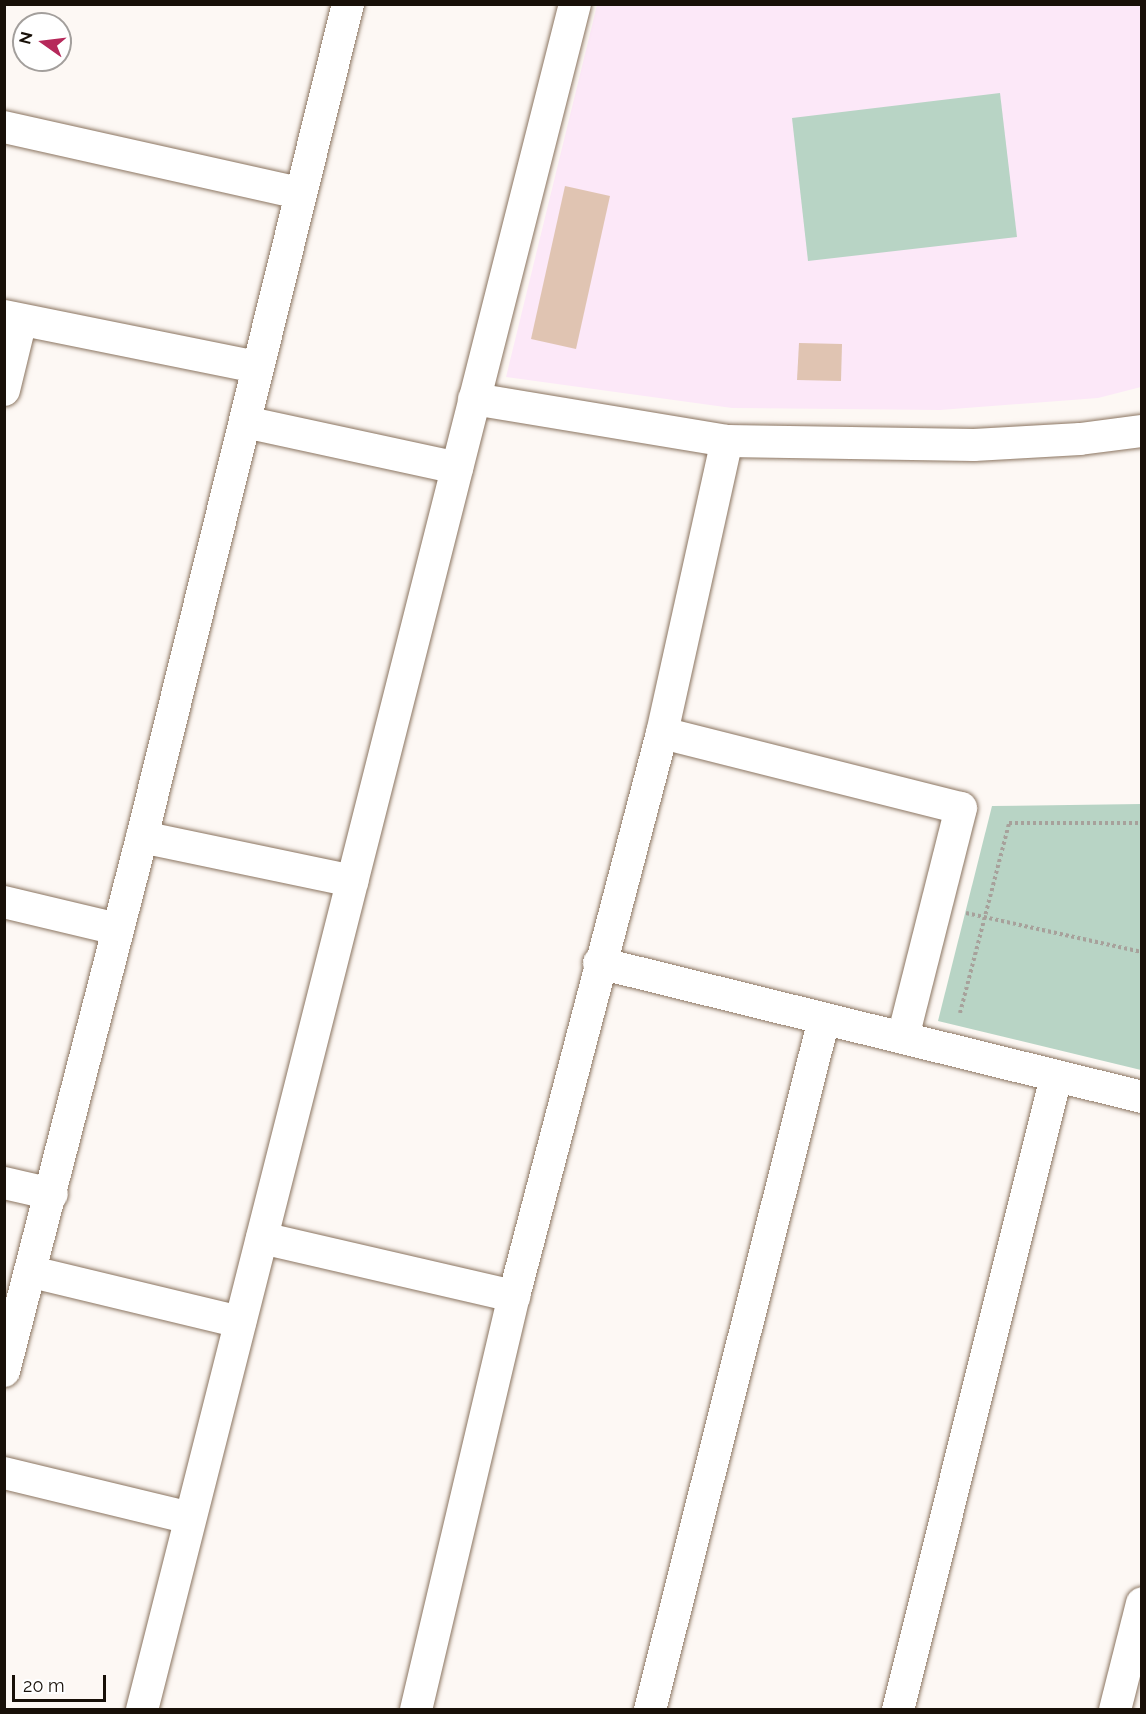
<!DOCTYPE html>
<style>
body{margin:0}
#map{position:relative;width:1146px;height:1714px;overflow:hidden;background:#fdf8f4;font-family:Raleway,sans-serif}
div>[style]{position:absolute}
.education>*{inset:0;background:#fce8f8}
.green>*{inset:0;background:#b8d4c5}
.building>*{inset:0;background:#e0c4b2}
.path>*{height:4px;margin-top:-2px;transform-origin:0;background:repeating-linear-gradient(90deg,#a7a19b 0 3px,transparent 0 6px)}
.roads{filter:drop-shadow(0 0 2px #8b7561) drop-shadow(0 0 2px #8b7561)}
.minor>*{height:32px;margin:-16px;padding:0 16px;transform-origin:16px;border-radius:16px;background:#fff}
span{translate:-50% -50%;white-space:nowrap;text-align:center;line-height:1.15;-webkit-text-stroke:4.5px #fff;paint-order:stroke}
.frame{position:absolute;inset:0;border:6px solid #181008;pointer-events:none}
.north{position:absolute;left:12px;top:12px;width:60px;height:60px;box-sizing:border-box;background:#fff;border:2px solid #a39f9c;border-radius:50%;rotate:284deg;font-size:16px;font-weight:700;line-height:24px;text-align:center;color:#181008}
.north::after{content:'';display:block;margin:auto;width:21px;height:27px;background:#b6285a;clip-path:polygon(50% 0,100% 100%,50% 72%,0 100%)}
.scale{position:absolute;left:12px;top:1675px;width:94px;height:27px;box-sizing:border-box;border:3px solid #181008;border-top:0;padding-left:8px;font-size:18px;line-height:21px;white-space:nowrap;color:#181008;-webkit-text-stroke:4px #fff;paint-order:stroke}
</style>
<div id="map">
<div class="education">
<i style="clip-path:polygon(597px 5px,1141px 5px,1141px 387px,1098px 398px,940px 410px,732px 408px,506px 377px)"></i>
</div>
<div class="green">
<i style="clip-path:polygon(1000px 93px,1017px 237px,808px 261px,792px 118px)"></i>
<i style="clip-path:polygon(1141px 804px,1141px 1070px,938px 1021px,992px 806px)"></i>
</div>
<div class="building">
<i style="clip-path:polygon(565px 186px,610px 196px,576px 349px,531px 339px)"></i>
<i style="clip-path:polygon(799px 343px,842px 344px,841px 381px,797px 380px)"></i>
</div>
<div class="path">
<i style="left:966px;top:913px;width:180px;rotate:12.5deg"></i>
<i style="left:960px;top:1013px;width:196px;rotate:-75.5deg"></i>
<i style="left:1009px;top:823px;width:133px"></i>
</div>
<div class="roads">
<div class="minor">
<i style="left:4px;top:127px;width:303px;rotate:12.6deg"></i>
<i style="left:4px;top:316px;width:259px;rotate:11.4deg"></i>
<i style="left:4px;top:390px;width:72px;rotate:-76.3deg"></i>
<i style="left:474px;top:399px;width:256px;rotate:9.4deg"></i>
<i style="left:727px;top:441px;width:247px;rotate:0.9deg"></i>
<i style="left:974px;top:445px;width:106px;rotate:-3.2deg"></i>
<i style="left:1080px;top:439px;width:63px;rotate:-7.4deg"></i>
<i style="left:245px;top:422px;width:217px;rotate:12.2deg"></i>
<i style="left:662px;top:733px;width:308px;rotate:14.1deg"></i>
<i style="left:961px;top:808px;width:237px;rotate:104.2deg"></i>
<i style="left:142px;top:837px;width:215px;rotate:11.8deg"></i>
<i style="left:4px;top:902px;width:116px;rotate:13.4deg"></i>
<i style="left:599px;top:963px;width:559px;rotate:13.86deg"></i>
<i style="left:4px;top:1183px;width:49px;rotate:12.9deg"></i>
<i style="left:262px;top:1238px;width:259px;rotate:13deg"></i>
<i style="left:32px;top:1272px;width:214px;rotate:13.5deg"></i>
<i style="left:4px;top:1371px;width:552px;rotate:-75.51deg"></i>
<i style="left:142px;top:837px;width:858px;rotate:-76.11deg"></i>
<i style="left:4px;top:1473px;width:191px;rotate:13.6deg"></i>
<i style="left:142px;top:1710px;width:1760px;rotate:-75.76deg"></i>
<i style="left:416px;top:1710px;width:425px;rotate:-76.7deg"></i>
<i style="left:514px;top:1296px;width:582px;rotate:-75.27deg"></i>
<i style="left:662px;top:733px;width:299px;rotate:-77.5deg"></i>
<i style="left:650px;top:1710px;width:713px;rotate:-75.87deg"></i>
<i style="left:898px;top:1710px;width:652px;rotate:-75.99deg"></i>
<i style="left:1115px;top:1710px;width:110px;rotate:-75.8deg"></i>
</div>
</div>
<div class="frame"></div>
<div class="north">N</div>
<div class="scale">20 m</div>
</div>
